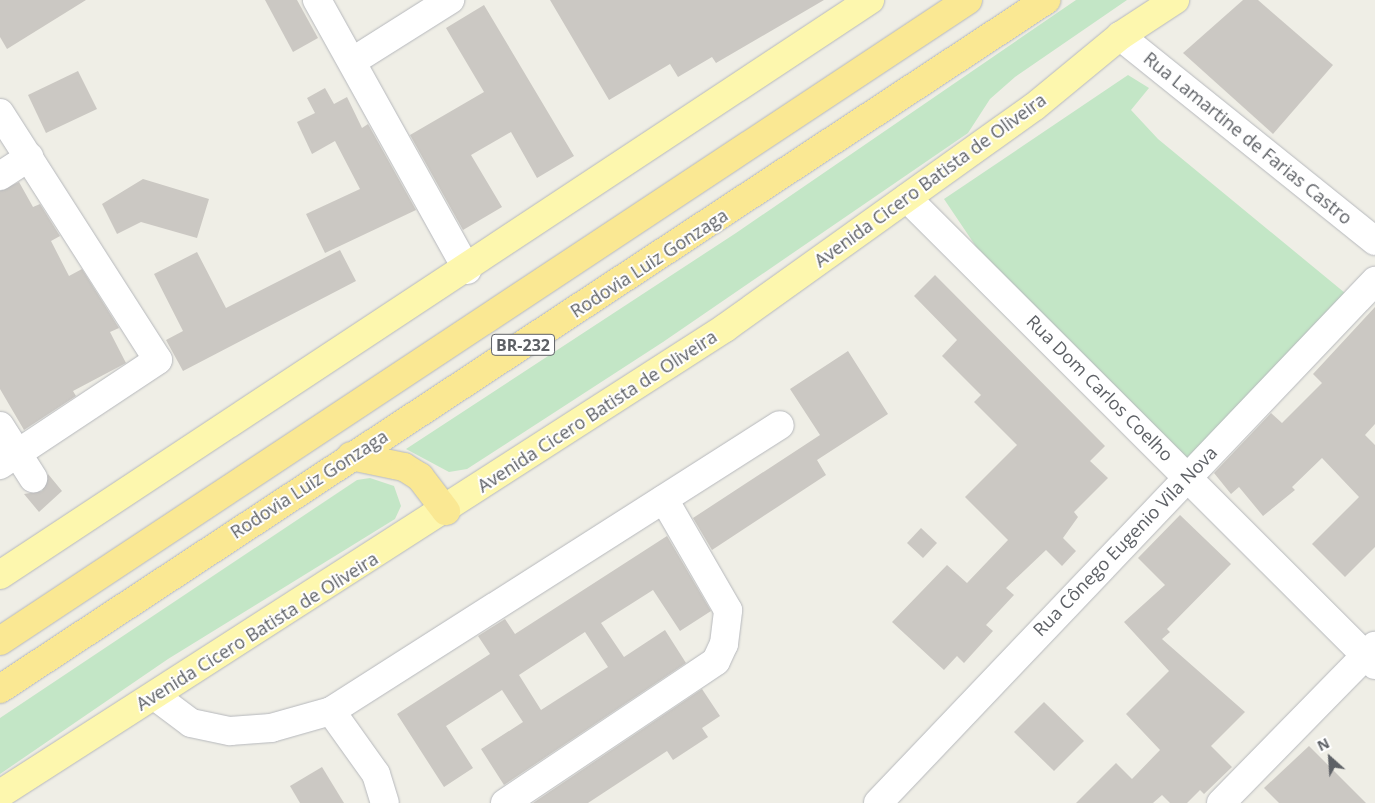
<!DOCTYPE html>
<meta charset="utf-8">
<style>
body{margin:0}
#map{position:relative;width:1375px;height:803px;overflow:hidden;background:#efeee6;font-family:"Open Sans",sans-serif}
div>[style]{position:absolute}
.green>*{inset:0;background:#c3e6c6}
.building>*{inset:0;background:#cbc8c3}
.roads{filter:drop-shadow(0 0 1px #b6b8bc) drop-shadow(0 0 1px #b6b8bc)}
.minor>*{height:28px;margin:-14px;padding:0 14px;transform-origin:14px;border-radius:14px;background:#fff}
.major>*{height:28px;margin:-14px;padding:0 14px;transform-origin:14px;border-radius:14px;background:#fdf7ae}
.highway>*{height:28px;margin:-14px;padding:0 14px;transform-origin:14px;border-radius:14px;background:#fae893}
span{translate:-50% -50%;white-space:nowrap;text-align:center;line-height:1.15;-webkit-text-stroke:4px #fff;paint-order:stroke}
.shield-label span{padding:1px 4px;background:#fff;border:1px solid;border-radius:4px;-webkit-text-stroke-width:0}
.shield-label{font-size:16px;color:#5e6166;font-weight:700}
.street-label{font-size:18px;color:#5e6166}
.north{position:absolute;left:1305px;top:733px;width:50px;height:50px;-webkit-text-stroke:4px #fff;paint-order:stroke;rotate:334deg;font-size:14px;font-weight:700;line-height:20px;text-align:center;color:#5e6166}
.north::after{content:'';display:block;margin:auto;width:18px;height:22px;background:#5e6166;clip-path:polygon(50% 0,100% 100%,50% 72%,0 100%)}
</style>
<div id="map">
<div class="green">
<i style="clip-path:polygon(1076px 0,1127px 0,1015px 77px,990px 99px,968px 133px,663px 342px,467px 469px,449px 472px,406px 449px,736px 233px)"></i>
<i style="clip-path:polygon(1128px 75px,1149px 88px,1131px 110px,1158px 139px,1345px 293px,1187px 461px,977px 248px,944px 199px)"></i>
<i style="clip-path:polygon(370px 478px,394px 486px,401px 506px,395px 519px,168px 659px,0 774px,0 718px,357px 480px)"></i>
</div>
<div class="building">
<i style="clip-path:polygon(0 0,86px 0,7px 49px,0 37px)"></i>
<i style="clip-path:polygon(265px 0,297px 0,318px 38px,293px 52px)"></i>
<i style="clip-path:polygon(550px 0,824px 0,716px 63px,712px 57px,678px 77px,670px 64px,609px 100px)"></i>
<i style="clip-path:polygon(1243px 0,1258px 0,1333px 65px,1273px 134px,1183px 53px)"></i>
<i style="clip-path:polygon(484px 5px,574px 156px,537px 178px,511px 132px,471px 155px,502px 207px,463px 230px,410px 135px,484px 92px,446px 28px)"></i>
<i style="clip-path:polygon(78px 71px,97px 109px,46px 133px,28px 95px)"></i>
<i style="clip-path:polygon(325px 88px,334px 104px,347px 97px,362px 128px,368px 124px,416px 210px,325px 253px,306px 214px,360px 189px,335px 141px,312px 154px,297px 122px,315px 113px,307px 98px)"></i>
<i style="clip-path:polygon(143px 179px,209px 199px,197px 238px,141px 222px,117px 234px,102px 204px)"></i>
<i style="clip-path:polygon(19px 182px,33px 207px,40px 204px,60px 236px,51px 241px,69px 276px,82px 269px,119px 328px,110px 332px,126px 363px,73px 391px,76px 396px,24px 430px,0 389px,0 191px)"></i>
<i style="clip-path:polygon(340px 250px,356px 281px,183px 371px,166px 340px,183px 331px,154px 274px,197px 252px,226px 308px)"></i>
<i style="clip-path:polygon(935px 275px,1105px 446px,1090px 461px,1108px 478px,1074px 512px,1078px 517px,1063px 538px,1076px 551px,1062px 566px,1046px 550px,1006px 588px,1014px 595px,986px 625px,993px 631px,964px 663px,957px 656px,944px 670px,892px 622px,947px 565px,967px 583px,1008px 540px,965px 497px,1017px 445px,974px 402px,981px 395px,942px 356px,957px 340px,914px 296px)"></i>
<i style="clip-path:polygon(1375px 307px,1375px 424px,1365px 435px,1375px 445px,1375px 547px,1345px 577px,1312px 544px,1359px 497px,1322px 458px,1292px 487px,1295px 490px,1263px 516px,1239px 487px,1231px 494px,1214px 473px,1271px 413px,1282px 423px,1322px 383px,1313px 374px)"></i>
<i style="clip-path:polygon(848px 351px,888px 414px,817px 460px,826px 475px,712px 550px,693px 518px,820px 435px,790px 389px)"></i>
<i style="clip-path:polygon(48px 474px,62px 491px,39px 512px,24px 494px,42px 491px)"></i>
<i style="clip-path:polygon(1180px 515px,1231px 564px,1167px 629px,1170px 632px,1162px 639px,1245px 712px,1211px 746px,1232px 767px,1204px 794px,1200px 790px,1187px 803px,1170px 803px,1162px 795px,1153px 803px,1076px 803px,1116px 763px,1132px 779px,1160px 750px,1126px 714px,1169px 671px,1124px 622px,1165px 585px,1138px 558px)"></i>
<i style="clip-path:polygon(921px 528px,937px 543px,923px 558px,907px 543px)"></i>
<i style="clip-path:polygon(evenodd,667px 536px,711px 611px,680px 631px,653px 590px,601px 623px,624px 657px,665px 630px,686px 663px,504px 785px,481px 749px,523px 722px,502px 690px,446px 726px,473px 768px,444px 787px,397px 714px,490px 654px,478px 636px,505px 619px,515px 634px,667px 536px,585px 632px,608px 667px,541px 710px,519px 675px,585px 632px)"></i>
<i style="clip-path:polygon(702px 689px,720px 716px,702px 728px,708px 737px,673px 760px,667px 751px,588px 803px,533px 803px)"></i>
<i style="clip-path:polygon(1044px 702px,1084px 741px,1054px 771px,1014px 732px)"></i>
<i style="clip-path:polygon(1309px 746px,1366px 803px,1279px 803px,1264px 788px)"></i>
<i style="clip-path:polygon(322px 767px,344px 803px,300px 803px,290px 786px)"></i>
</div>
<div class="roads">
<div class="minor">
<i style="left:317px;top:0;width:309px;rotate:60.9deg"></i>
<i style="left:1120px;top:36px;width:327px;rotate:38.8deg"></i>
<i style="left:353px;top:61px;width:115px;rotate:-32.2deg"></i>
<i style="left:0;top:113px;width:293px;rotate:57.4deg"></i>
<i style="left:158px;top:360px;width:190px;rotate:146.4deg"></i>
<i style="left:0;top:176px;width:35px;rotate:-33deg"></i>
<i style="left:907px;top:198px;width:661px;rotate:44.94deg"></i>
<i style="left:0;top:426px;width:62px;rotate:57.6deg"></i>
<i style="left:155px;top:696px;width:45px;rotate:36.9deg"></i>
<i style="left:191px;top:723px;width:40px;rotate:12deg"></i>
<i style="left:230px;top:731px;width:41px;rotate:-4.2deg"></i>
<i style="left:271px;top:728px;width:62px;rotate:-15.8deg"></i>
<i style="left:331px;top:711px;width:77px;rotate:54.5deg"></i>
<i style="left:376px;top:774px;width:30px;rotate:73deg"></i>
<i style="left:331px;top:711px;width:532px;rotate:-32.5deg"></i>
<i style="left:505px;top:803px;width:254px;rotate:-33.9deg"></i>
<i style="left:716px;top:661px;width:19px;rotate:-65deg"></i>
<i style="left:724px;top:644px;width:34px;rotate:-83deg"></i>
<i style="left:728px;top:610px;width:128px;rotate:-120deg"></i>
<i style="left:878px;top:803px;width:721px;rotate:-46.41deg"></i>
<i style="left:1221px;top:803px;width:220px;rotate:-45.6deg"></i>
</div>
<div class="major">
<i style="left:0;top:575px;width:1043px;rotate:-33.46deg"></i>
<i style="left:0;top:794px;width:862px;rotate:-32.73deg"></i>
<i style="left:725px;top:328px;width:380px;rotate:-35.6deg"></i>
<i style="left:1034px;top:107px;width:112px;rotate:-39.5deg"></i>
<i style="left:1120px;top:36px;width:66px;rotate:-33.2deg"></i>
</div>
<div class="highway">
<i style="left:351px;top:456px;width:54px;rotate:11.7deg"></i>
<i style="left:404px;top:467px;width:19px;rotate:32deg"></i>
<i style="left:420px;top:477px;width:43px;rotate:52.6deg"></i>
<i style="left:0;top:641px;width:1161px;rotate:-33.51deg"></i>
<i style="left:0;top:689px;width:1253px;rotate:-33.37deg"></i>
</div>
</div>
<div class="shield-label">
<span style="left:523px;top:345px">BR-232</span>
</div>
<div class="street-label">
<span style="left:1248px;top:138px;rotate:39deg">Rua Lamartine de Farias Castro</span>
<span style="left:930px;top:180px;rotate:-36deg">Avenida Cicero Batista de Oliveira</span>
<span style="left:649px;top:263px;rotate:-33deg">Rodovia Luiz Gonzaga</span>
<span style="left:1100px;top:388px;rotate:45deg">Rua Dom Carlos Coelho</span>
<span style="left:597px;top:411px;rotate:-33deg">Avenida Cicero Batista de Oliveira</span>
<span style="left:309px;top:484px;rotate:-33deg">Rodovia Luiz Gonzaga</span>
<span style="left:1125px;top:541px;rotate:-46deg">Rua Cônego Eugenio Vila Nova</span>
<span style="left:257px;top:631px;rotate:-32deg">Avenida Cicero Batista de Oliveira</span>
</div>
<div class="north">N</div>
</div>
